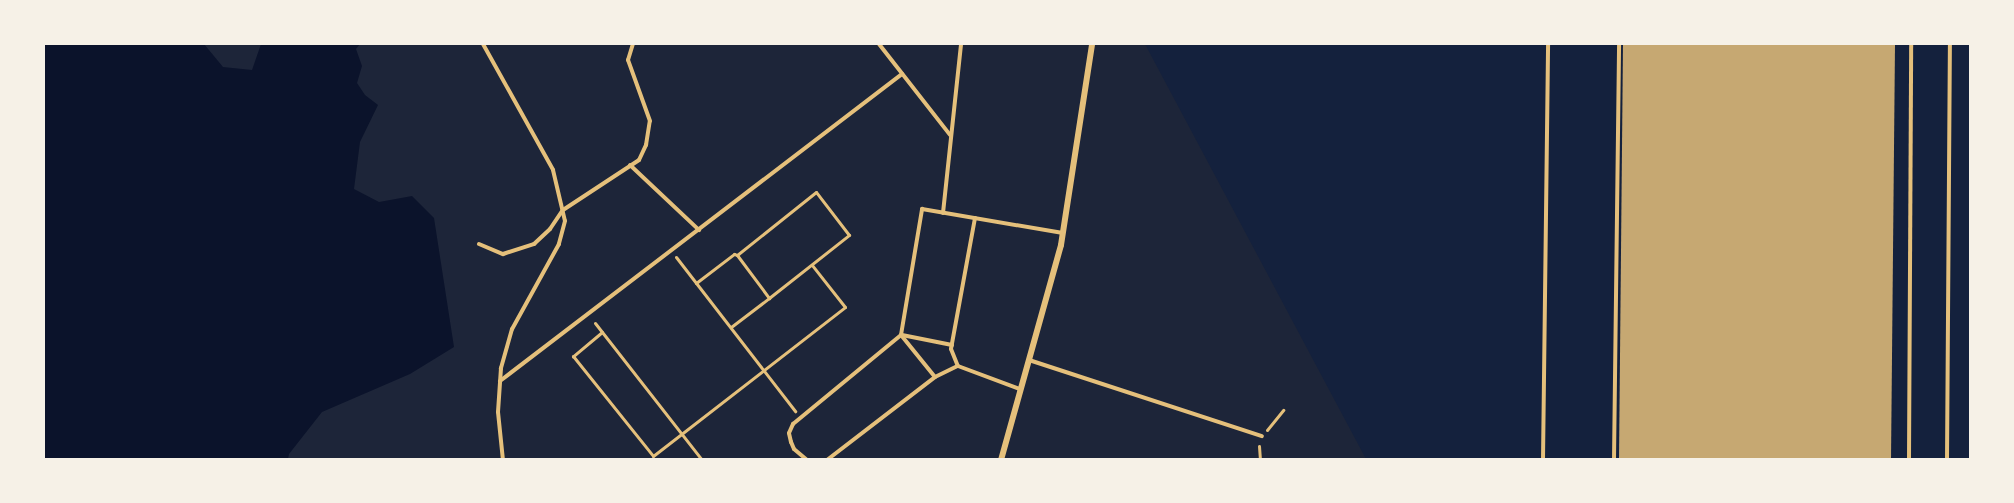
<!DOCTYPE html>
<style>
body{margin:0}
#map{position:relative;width:2014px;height:503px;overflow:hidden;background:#14213d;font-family:"Roboto Serif",serif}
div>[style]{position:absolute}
.green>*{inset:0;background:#1d2539}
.water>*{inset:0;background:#0b132b}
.building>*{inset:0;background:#c6a872}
.path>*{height:3px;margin:-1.5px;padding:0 1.5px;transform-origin:1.5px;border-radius:1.5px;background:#e5c07b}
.service>*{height:4px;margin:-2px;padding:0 2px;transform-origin:2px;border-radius:2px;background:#e5c07b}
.minor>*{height:6px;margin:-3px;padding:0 3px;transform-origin:3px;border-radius:3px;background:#e5c07b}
span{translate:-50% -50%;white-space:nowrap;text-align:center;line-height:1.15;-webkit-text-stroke:5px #f6f1e7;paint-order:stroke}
.frame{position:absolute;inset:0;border:45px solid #f6f1e7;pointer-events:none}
</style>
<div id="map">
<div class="green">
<i style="clip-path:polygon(44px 44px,1145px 44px,1366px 459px,44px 459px)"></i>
</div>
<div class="water">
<i style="clip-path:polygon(44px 44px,204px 44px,223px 67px,252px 70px,261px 44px,360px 44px,356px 49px,362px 66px,357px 83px,365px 95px,378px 105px,360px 142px,354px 189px,379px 202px,412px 196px,434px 218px,454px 347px,410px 374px,322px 412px,289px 454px,288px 459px,44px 459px)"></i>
</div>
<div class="building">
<i style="clip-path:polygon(1623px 44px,1895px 44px,1891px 460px,1619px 460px)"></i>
</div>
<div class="path">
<i style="left:676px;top:257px;width:195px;rotate:52.3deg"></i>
<i style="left:696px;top:283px;width:48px;rotate:-37.3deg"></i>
<i style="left:734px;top:254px;width:3px;rotate:18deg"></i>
<i style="left:595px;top:323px;width:174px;rotate:52deg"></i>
<i style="left:731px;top:327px;width:48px;rotate:-37.3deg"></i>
<i style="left:769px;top:298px;width:102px;rotate:-38.2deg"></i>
<i style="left:849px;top:235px;width:54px;rotate:-127.5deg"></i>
<i style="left:816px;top:192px;width:101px;rotate:141.4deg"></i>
<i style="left:737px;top:255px;width:54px;rotate:53.3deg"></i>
<i style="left:602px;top:332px;width:38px;rotate:140deg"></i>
<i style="left:573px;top:356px;width:128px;rotate:51.3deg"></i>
<i style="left:653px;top:456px;width:243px;rotate:-37.8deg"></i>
<i style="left:845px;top:307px;width:53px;rotate:-128.2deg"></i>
<i style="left:1267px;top:430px;width:26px;rotate:-51deg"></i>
<i style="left:1259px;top:446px;width:14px;rotate:86deg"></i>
</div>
<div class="service">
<i style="left:483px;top:44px;width:144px;rotate:60.9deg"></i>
<i style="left:553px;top:170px;width:52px;rotate:76.8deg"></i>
<i style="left:565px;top:221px;width:24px;rotate:105deg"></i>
<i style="left:559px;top:244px;width:97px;rotate:118.9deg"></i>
<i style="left:512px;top:329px;width:41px;rotate:105.8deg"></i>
<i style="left:501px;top:368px;width:44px;rotate:93.9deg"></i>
<i style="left:498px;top:412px;width:48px;rotate:84.1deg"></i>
<i style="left:879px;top:44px;width:115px;rotate:52deg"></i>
<i style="left:630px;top:165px;width:95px;rotate:43.3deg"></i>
<i style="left:943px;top:213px;width:170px;rotate:-83.9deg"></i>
<i style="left:975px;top:218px;width:133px;rotate:100.4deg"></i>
<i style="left:951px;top:349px;width:18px;rotate:68deg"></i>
<i style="left:958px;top:366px;width:66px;rotate:20.4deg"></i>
<i style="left:479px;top:244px;width:26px;rotate:23deg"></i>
<i style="left:503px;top:254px;width:33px;rotate:-18deg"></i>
<i style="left:534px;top:244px;width:22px;rotate:-43deg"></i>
<i style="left:550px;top:229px;width:23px;rotate:-56deg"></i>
<i style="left:563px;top:210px;width:91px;rotate:-33.3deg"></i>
<i style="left:639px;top:160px;width:17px;rotate:-65deg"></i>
<i style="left:646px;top:145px;width:24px;rotate:-81deg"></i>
<i style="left:650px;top:121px;width:65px;rotate:-109.8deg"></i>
<i style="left:628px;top:60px;width:17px;rotate:-73deg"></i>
<i style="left:901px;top:335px;width:54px;rotate:51deg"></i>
<i style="left:902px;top:335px;width:51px;rotate:11.3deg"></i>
<i style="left:1029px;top:360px;width:245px;rotate:18.1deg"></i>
<i style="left:500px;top:381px;width:506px;rotate:-37.37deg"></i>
<i style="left:807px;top:460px;width:17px;rotate:-140deg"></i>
<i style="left:794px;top:449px;width:8px;rotate:-113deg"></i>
<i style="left:791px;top:442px;width:9px;rotate:-103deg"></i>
<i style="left:789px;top:433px;width:10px;rotate:-66deg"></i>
<i style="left:793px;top:424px;width:140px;rotate:-39.5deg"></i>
<i style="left:901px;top:335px;width:128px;rotate:-80.5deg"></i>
<i style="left:922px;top:209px;width:143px;rotate:9.7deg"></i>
<i style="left:827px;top:460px;width:136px;rotate:-37.5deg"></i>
<i style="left:935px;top:377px;width:25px;rotate:-26deg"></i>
<i style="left:1543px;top:460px;width:416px;rotate:-89.3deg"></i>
<i style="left:1614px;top:460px;width:416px;rotate:-89.3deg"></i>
<i style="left:1909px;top:460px;width:416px;rotate:-89.7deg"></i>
<i style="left:1947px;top:460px;width:416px;rotate:-89.6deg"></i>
</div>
<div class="minor">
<i style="left:1001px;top:460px;width:223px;rotate:-74.4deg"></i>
<i style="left:1061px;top:245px;width:203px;rotate:-81.2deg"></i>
</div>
<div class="frame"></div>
</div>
